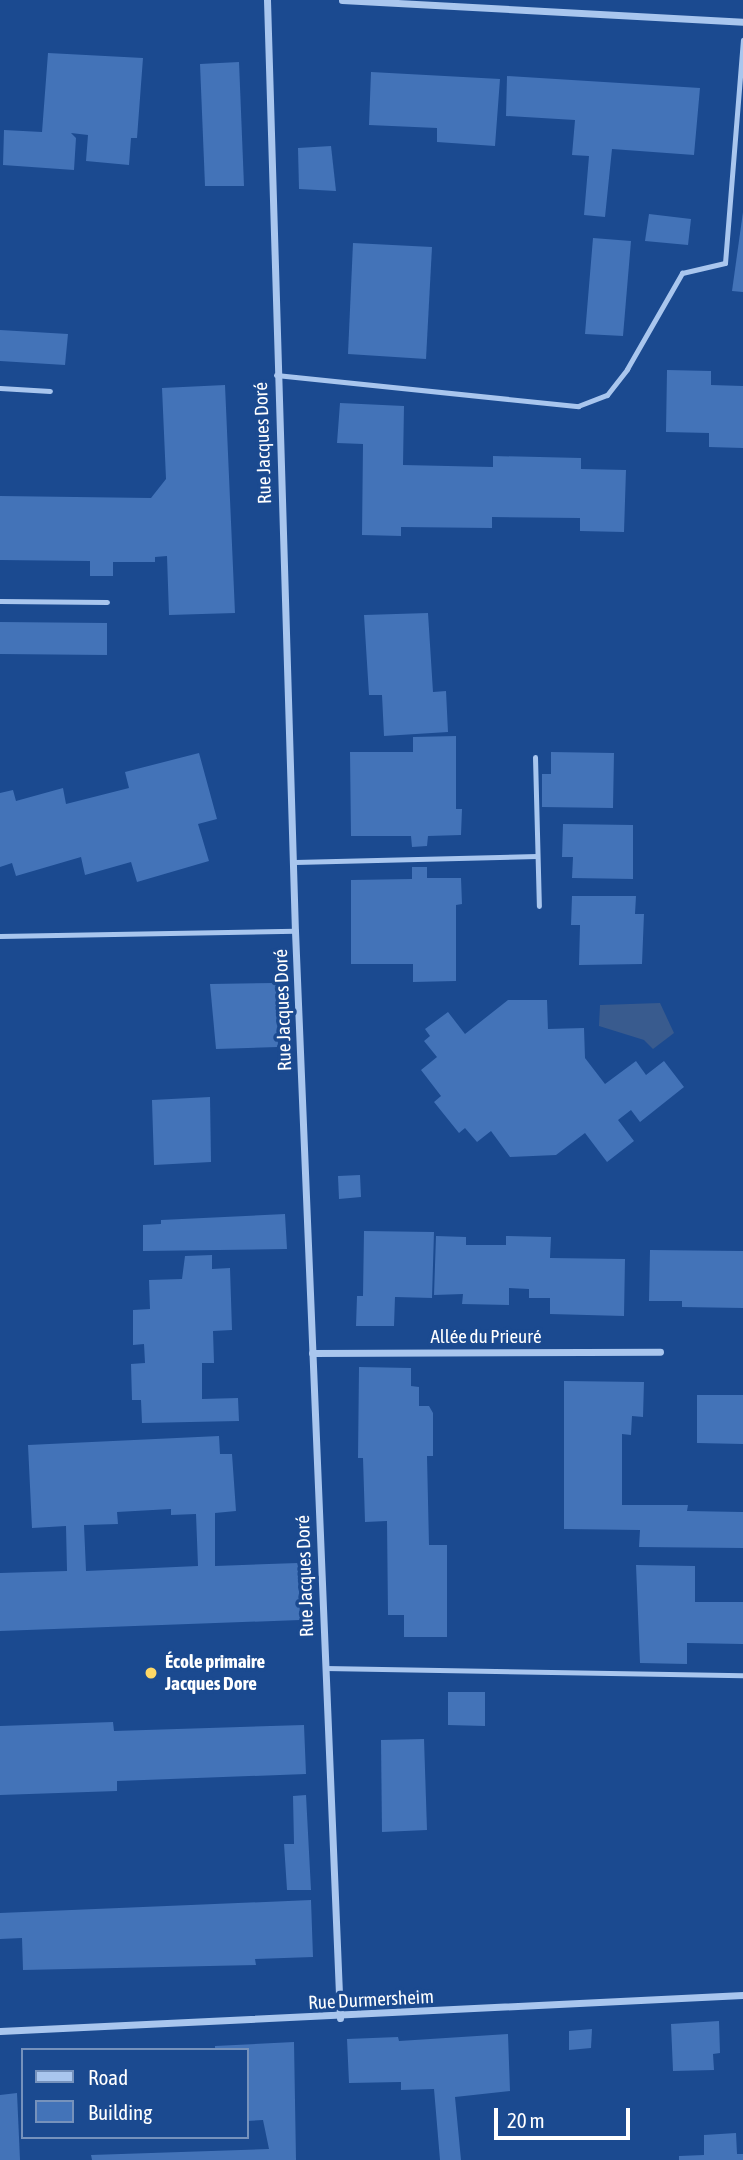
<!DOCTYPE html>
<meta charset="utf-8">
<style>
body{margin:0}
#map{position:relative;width:743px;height:2160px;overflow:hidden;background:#1b4a90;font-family:"Asap Condensed",sans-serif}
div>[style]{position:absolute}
.water>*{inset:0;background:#395b8e}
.building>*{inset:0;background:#4373b8}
.service>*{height:5px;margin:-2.5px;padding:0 2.5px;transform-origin:2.5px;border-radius:2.5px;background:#a9c6ee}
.minor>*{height:7px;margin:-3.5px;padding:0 3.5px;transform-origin:3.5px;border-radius:3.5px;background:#a9c6ee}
.dots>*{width:19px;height:19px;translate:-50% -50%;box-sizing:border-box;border:4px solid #1b4a90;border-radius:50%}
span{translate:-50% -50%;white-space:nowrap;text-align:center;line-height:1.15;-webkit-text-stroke:7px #1b4a90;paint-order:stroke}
.street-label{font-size:19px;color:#fff}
.poi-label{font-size:19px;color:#fff;font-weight:700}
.left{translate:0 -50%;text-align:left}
.legend{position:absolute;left:21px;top:2048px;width:228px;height:91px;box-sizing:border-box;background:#1b4a90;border:2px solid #7692bc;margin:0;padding:9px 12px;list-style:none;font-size:21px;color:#fff}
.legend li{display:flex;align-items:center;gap:14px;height:35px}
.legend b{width:35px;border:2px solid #7692bc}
.scale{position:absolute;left:494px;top:2108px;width:136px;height:32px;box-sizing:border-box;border:4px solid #fff;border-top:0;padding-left:9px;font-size:21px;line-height:24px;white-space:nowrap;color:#fff;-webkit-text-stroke:5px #1b4a90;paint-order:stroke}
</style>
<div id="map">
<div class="water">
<i style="clip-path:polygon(660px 1003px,674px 1033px,653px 1049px,644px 1040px,599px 1026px,600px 1005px)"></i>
</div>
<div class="building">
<i style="clip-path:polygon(48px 53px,143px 58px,137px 138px,131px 138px,129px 165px,86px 161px,88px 135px,71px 133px,76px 138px,74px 170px,3px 165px,4px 130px,42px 132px)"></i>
<i style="clip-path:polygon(239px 62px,244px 186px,205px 186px,200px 64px)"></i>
<i style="clip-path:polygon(371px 72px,500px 79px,495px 146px,437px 142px,437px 128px,369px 125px)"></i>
<i style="clip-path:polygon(507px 76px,700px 88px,694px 155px,612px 149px,605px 217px,584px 215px,589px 156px,572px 155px,575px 120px,506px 116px)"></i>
<i style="clip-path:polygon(331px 146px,336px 191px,299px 189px,298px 148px)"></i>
<i style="clip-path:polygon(743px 212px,743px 292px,732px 291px)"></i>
<i style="clip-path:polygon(649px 214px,691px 219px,688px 245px,645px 241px)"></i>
<i style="clip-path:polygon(593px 238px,631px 241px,623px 336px,585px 334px)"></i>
<i style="clip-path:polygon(353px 243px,432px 247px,426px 359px,348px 354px)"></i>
<i style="clip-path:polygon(0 330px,68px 334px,65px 365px,0 361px)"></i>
<i style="clip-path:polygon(667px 370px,711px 371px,711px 385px,743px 386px,743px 448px,709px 447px,709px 433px,666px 432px)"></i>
<i style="clip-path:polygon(225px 385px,235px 613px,169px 615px,167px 556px,155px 557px,155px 562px,113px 562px,113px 576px,90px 576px,90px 561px,0 560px,0 496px,151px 498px,166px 479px,162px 388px)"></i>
<i style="clip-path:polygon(340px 403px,404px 406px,403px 465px,493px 467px,493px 456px,581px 458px,581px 469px,626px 470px,624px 532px,580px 531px,580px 518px,492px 517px,492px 528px,401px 527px,401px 536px,362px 535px,363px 444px,337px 443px)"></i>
<i style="clip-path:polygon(428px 613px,433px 692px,446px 691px,448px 732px,384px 736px,382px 695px,369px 695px,364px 615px)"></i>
<i style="clip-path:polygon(0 622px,107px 623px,107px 655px,0 654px)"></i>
<i style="clip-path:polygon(456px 736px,456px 809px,462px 809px,461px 835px,428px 836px,427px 846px,412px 847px,411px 836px,351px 836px,350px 752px,413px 752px,413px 737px)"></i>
<i style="clip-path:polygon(551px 752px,614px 753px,613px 808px,542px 807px,542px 774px,551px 774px)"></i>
<i style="clip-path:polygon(199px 753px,217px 819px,198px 824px,209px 861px,137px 882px,131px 862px,85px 875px,81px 857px,16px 876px,12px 863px,0 867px,0 793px,13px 790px,16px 801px,63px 788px,66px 804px,129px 788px,125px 772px)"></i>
<i style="clip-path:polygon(563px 824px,633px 825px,633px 879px,572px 878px,573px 857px,562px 857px)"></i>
<i style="clip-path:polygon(412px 867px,427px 867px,427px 878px,461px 878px,462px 904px,456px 905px,456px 981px,413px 982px,413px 964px,351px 964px,351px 880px,412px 879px)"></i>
<i style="clip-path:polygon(572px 896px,636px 896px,635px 914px,644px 914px,642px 964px,579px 965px,580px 925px,571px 925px)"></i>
<i style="clip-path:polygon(276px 983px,278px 1047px,216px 1049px,210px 984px)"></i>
<i style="clip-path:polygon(508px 1000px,547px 1000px,548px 1029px,584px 1028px,585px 1058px,605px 1084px,636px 1061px,646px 1075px,664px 1061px,684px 1087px,640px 1122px,631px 1110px,618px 1120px,634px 1141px,607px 1162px,585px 1133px,556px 1155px,510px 1157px,491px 1131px,477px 1142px,465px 1128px,459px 1133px,434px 1102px,441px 1096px,421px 1070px,437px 1057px,424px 1041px,430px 1036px,425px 1029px,448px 1012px,465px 1034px)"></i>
<i style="clip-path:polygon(210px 1097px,211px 1162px,154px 1165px,152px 1100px)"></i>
<i style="clip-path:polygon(360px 1175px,361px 1197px,339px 1199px,338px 1176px)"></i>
<i style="clip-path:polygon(285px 1214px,287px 1249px,143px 1251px,143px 1225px,161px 1224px,161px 1220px)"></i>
<i style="clip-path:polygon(364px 1231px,434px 1232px,432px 1298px,395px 1297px,394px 1326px,356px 1326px,357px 1296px,363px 1296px)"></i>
<i style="clip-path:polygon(436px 1236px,466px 1237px,466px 1245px,506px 1245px,506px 1236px,551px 1237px,550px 1258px,625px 1259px,624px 1316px,550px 1314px,550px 1298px,529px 1298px,529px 1289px,509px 1288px,509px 1305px,462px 1304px,463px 1294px,434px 1295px)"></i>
<i style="clip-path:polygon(650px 1250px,743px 1251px,743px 1308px,682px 1307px,682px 1301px,649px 1301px)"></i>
<i style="clip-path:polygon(212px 1255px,212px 1269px,230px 1268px,232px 1330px,213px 1331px,214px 1363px,202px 1363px,202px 1399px,238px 1398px,239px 1421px,142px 1423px,141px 1400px,132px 1400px,131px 1364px,145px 1363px,144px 1344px,133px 1345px,133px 1310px,150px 1309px,149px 1280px,182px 1279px,185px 1256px)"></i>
<i style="clip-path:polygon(359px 1367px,411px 1368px,411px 1386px,419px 1387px,419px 1406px,429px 1406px,433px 1413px,433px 1456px,427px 1456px,429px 1545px,447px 1545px,447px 1637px,404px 1637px,404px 1615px,388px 1615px,387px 1521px,365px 1522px,363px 1458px,358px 1458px)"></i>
<i style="clip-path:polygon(564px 1381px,644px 1382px,643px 1417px,632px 1416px,631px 1435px,622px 1434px,622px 1505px,688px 1505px,687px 1511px,743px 1512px,743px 1548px,639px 1547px,640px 1530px,564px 1529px)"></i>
<i style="clip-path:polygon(697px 1395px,743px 1395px,743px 1444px,697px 1443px)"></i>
<i style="clip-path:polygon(evenodd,219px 1436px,220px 1454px,232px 1454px,236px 1511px,215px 1513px,215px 1566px,298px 1563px,300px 1620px,0 1631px,0 1573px,67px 1571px,66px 1526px,32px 1528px,28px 1445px,219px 1436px,171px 1509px,171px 1515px,196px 1514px,198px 1566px,86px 1571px,84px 1525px,118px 1524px,117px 1512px,171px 1509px)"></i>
<i style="clip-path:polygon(636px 1565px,695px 1566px,695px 1602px,743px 1602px,743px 1644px,687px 1643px,687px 1664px,640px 1663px)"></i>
<i style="clip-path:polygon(448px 1692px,485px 1692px,485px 1726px,448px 1725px)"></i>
<i style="clip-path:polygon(113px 1722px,114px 1731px,304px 1725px,306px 1774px,117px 1781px,117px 1791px,0 1795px,0 1726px)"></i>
<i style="clip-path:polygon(424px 1739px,427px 1830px,382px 1832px,381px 1740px)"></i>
<i style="clip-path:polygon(306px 1795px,311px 1890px,287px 1890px,284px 1844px,294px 1844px,293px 1796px)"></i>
<i style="clip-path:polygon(311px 1900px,313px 1957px,255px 1959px,256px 1965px,23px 1970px,22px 1938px,0 1939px,0 1913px)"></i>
<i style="clip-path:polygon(719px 2021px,720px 2053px,713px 2054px,714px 2070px,673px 2071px,671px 2024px)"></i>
<i style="clip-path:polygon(592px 2029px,591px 2048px,569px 2050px,569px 2031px)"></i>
<i style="clip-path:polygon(508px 2034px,510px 2091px,455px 2097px,461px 2160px,440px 2160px,434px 2089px,401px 2090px,401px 2082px,349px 2083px,347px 2039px,398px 2037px,399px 2041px)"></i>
<i style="clip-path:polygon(294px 2042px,296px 2160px,92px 2160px,91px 2155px,269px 2149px,263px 2120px,247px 2121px,247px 2050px,215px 2050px,215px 2046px)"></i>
<i style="clip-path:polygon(17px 2093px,20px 2160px,0 2160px,0 2095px)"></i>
<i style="clip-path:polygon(736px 2133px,737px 2154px,743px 2154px,743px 2160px,679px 2160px,679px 2156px,704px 2155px,704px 2135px)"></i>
</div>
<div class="service">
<i style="left:276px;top:375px;width:304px;rotate:5.9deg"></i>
<i style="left:578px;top:406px;width:31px;rotate:-21deg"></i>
<i style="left:607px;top:395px;width:33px;rotate:-52deg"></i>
<i style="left:627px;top:369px;width:111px;rotate:-60.2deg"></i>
<i style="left:682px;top:273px;width:44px;rotate:-13.1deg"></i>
<i style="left:725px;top:263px;width:224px;rotate:-85.4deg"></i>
<i style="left:0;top:388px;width:50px;rotate:3.4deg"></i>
<i style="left:0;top:601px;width:107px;rotate:0.5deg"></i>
<i style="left:535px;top:757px;width:149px;rotate:88.5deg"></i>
<i style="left:295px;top:862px;width:242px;rotate:-1.4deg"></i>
<i style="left:0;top:936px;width:295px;rotate:-1deg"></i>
<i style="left:325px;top:1668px;width:418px;rotate:1deg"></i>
</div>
<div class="minor">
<i style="left:267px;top:0;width:931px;rotate:88.28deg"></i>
<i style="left:295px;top:931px;width:1088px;rotate:87.63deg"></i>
<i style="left:342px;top:0;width:402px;rotate:3.1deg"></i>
<i style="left:312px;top:1353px;width:348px;rotate:-0.2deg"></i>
<i style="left:0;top:2031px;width:744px;rotate:-2.77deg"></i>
</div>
<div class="dots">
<i style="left:151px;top:1673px;background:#ffd866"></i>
</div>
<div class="street-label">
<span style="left:263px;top:443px;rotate:-92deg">Rue Jacques Doré</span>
<span style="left:283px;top:1010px;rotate:-92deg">Rue Jacques Doré</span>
<span style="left:486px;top:1337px">Allée du Prieuré</span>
<span style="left:305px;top:1576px;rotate:-92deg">Rue Jacques Doré</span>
<span style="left:371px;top:2000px;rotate:-3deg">Rue Durmersheim</span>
</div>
<div class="poi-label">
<span class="left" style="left:165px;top:1673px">École primaire<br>Jacques Dore</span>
</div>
<ul class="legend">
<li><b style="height:9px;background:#a9c6ee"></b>Road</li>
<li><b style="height:19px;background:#4373b8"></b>Building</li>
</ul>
<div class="scale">20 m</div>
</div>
